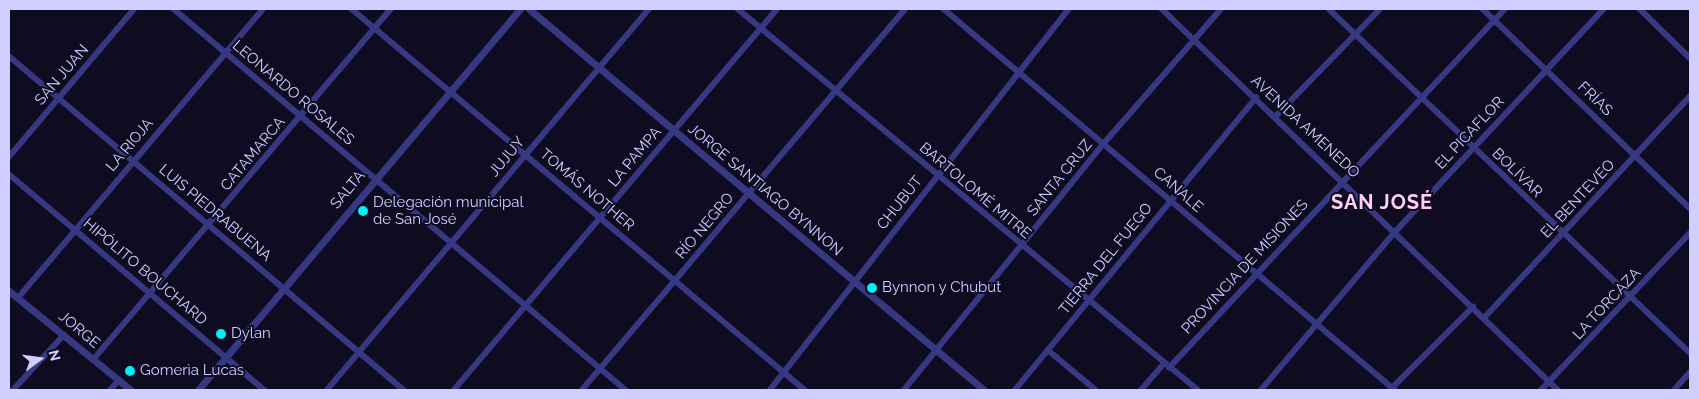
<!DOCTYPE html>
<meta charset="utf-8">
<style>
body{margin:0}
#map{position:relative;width:1699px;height:399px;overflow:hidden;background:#0f0c22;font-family:Raleway,sans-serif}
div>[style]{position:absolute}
.minor>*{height:5.5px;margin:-2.75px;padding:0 2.75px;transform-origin:2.75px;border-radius:2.75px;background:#363882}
.tertiary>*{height:7px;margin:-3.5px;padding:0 3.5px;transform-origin:3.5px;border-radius:3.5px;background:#363882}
.dots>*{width:14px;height:14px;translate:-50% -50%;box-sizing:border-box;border:2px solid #0f0c22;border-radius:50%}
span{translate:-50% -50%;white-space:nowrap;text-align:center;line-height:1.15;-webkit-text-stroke:4px #0f0c22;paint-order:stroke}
.street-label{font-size:15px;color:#d0cdff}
.poi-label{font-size:15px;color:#d0cdff}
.left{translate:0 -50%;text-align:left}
.district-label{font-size:20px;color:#ffcff1;font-weight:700;letter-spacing:1px}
.frame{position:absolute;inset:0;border:10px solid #d0cdff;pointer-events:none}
.north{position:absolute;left:15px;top:334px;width:50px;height:50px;-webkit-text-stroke:4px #0f0c22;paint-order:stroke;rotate:76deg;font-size:14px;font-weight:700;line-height:20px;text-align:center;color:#d0cdff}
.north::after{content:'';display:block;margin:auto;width:18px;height:22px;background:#d0cdff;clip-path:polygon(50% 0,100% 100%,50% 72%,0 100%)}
</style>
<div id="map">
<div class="minor">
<i style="left:174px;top:9px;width:591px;rotate:40.13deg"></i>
<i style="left:352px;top:9px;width:592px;rotate:40.07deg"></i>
<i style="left:738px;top:9px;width:597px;rotate:39.63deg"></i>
<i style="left:944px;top:9px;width:590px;rotate:40.19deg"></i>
<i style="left:1162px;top:9px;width:550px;rotate:43.89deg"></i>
<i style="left:1329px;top:9px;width:499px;rotate:43.6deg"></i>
<i style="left:1483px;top:9px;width:287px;rotate:43.9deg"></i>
<i style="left:1640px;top:9px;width:70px;rotate:44.4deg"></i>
<i style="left:9px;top:56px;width:517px;rotate:40.22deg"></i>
<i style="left:1276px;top:116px;width:149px;rotate:-45.8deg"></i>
<i style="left:9px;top:157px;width:194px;rotate:-49.8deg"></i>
<i style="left:9px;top:174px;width:335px;rotate:40.2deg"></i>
<i style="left:18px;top:298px;width:379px;rotate:-49.7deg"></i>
<i style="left:1484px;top:318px;width:303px;rotate:-47.1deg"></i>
<i style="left:1048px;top:350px;width:62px;rotate:39.8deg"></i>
<i style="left:93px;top:360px;width:460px;rotate:-49.7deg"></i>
<i style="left:1169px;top:368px;width:492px;rotate:-46.9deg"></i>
<i style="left:1391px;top:389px;width:116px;rotate:-45deg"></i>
<i style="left:13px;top:390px;width:75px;rotate:-47.2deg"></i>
<i style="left:110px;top:390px;width:13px;rotate:-48deg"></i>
<i style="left:327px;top:390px;width:499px;rotate:-49.8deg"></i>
<i style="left:454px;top:390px;width:499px;rotate:-49.7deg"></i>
<i style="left:582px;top:390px;width:499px;rotate:-49.7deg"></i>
<i style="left:770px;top:390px;width:484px;rotate:-51.9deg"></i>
<i style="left:904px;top:390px;width:319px;rotate:-51deg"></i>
<i style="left:1105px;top:142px;width:176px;rotate:-48.9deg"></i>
<i style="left:1015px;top:390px;width:379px;rotate:-50.5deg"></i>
<i style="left:1141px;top:390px;width:35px;rotate:-49deg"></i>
<i style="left:1261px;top:390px;width:207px;rotate:-49.7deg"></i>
<i style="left:1395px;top:232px;width:306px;rotate:-46.9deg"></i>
<i style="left:1541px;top:390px;width:216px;rotate:-46.5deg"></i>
<i style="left:1674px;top:390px;width:24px;rotate:-48deg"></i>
</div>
<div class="tertiary">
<i style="left:529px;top:9px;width:593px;rotate:39.94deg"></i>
<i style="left:9px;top:291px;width:157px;rotate:39.1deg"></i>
<i style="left:198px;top:390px;width:499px;rotate:-49.8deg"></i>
</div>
<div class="dots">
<i style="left:363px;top:211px;background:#00eff8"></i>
<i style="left:872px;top:288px;background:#00eff8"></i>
<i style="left:221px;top:334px;background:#00eff8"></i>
<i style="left:130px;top:371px;background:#00eff8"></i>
</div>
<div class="street-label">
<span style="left:62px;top:75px;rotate:-50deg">SAN JUAN</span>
<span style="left:293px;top:93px;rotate:40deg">LEONARDO ROSALES</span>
<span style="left:1595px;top:99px;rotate:44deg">FRÍAS</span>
<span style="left:1305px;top:127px;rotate:43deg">AVENIDA AMENEDO</span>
<span style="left:1470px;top:133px;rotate:-47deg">EL PICAFLOR</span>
<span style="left:130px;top:145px;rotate:-50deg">LA RIOJA</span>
<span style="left:253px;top:154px;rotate:-50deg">CATAMARCA</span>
<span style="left:507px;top:157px;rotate:-50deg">JUJUY</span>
<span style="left:635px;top:157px;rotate:-50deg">LA PAMPA</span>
<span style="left:1517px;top:173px;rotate:44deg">BOLÍVAR</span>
<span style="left:1060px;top:178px;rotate:-51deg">SANTA CRUZ</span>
<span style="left:348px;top:190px;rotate:-50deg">SALTA</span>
<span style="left:587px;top:190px;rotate:40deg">TOMÁS NOTHER</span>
<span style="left:765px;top:190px;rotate:40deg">JORGE SANTIAGO BYNNON</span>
<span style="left:1178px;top:190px;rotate:41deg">CANALE</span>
<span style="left:975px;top:191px;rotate:40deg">BARTOLOMÉ MITRE</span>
<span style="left:1578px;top:199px;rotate:-47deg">EL BENTEVEO</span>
<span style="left:900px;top:203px;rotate:-52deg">CHUBUT</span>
<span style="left:215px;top:213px;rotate:40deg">LUIS PIEDRABUENA</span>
<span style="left:705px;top:226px;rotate:-50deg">RÍO NEGRO</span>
<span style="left:1106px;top:259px;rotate:-51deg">TIERRA DEL FUEGO</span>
<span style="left:1245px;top:267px;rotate:-47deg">PROVINCIA DE MISIONES</span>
<span style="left:145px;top:272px;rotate:40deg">HIPÓLITO BOUCHARD</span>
<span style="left:1607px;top:304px;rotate:-47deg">LA TORCAZA</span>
<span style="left:79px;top:330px;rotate:40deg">JORGE</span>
</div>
<div class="poi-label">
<span class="left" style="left:373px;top:211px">Delegación municipal<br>de San José</span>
<span class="left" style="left:882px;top:288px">Bynnon y Chubut</span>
<span class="left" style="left:231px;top:334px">Dylan</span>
<span class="left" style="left:140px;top:371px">Gomerìa Lucas</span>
</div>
<div class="district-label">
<span style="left:1382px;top:202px">SAN JOSÉ</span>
</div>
<div class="frame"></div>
<div class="north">N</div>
</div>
